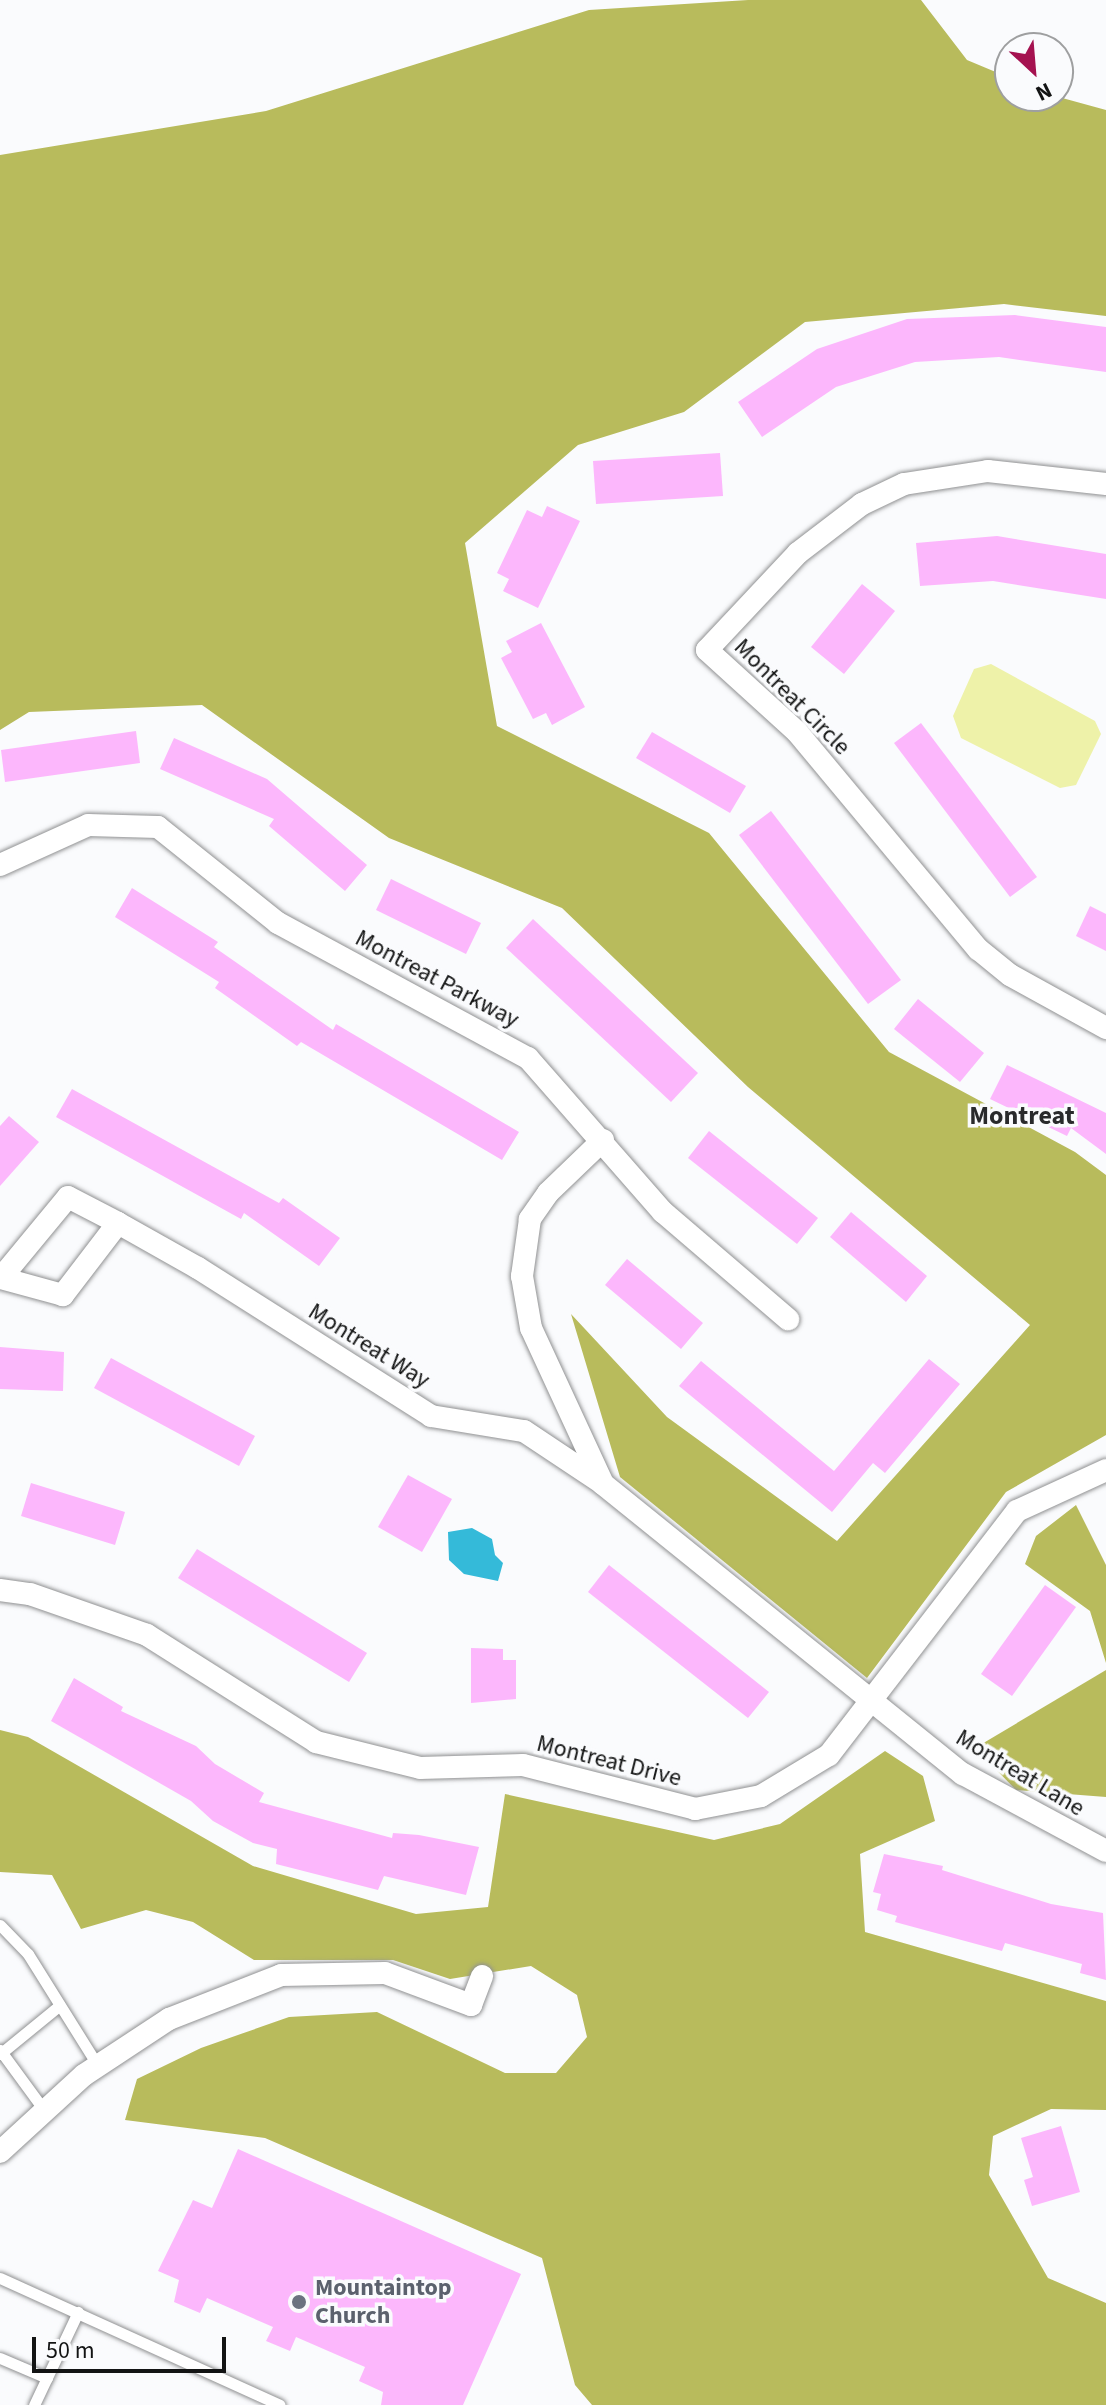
<!DOCTYPE html>
<style>
body{margin:0}
#map{position:relative;width:1106px;height:2405px;overflow:hidden;background:#fafbfd;font-family:"Source Sans 3",sans-serif}
div>[style]{position:absolute}
.green>*{inset:0;background:#eef2a9}
.forest>*{inset:0;background:#b8bb5c}
.water>*{inset:0;background:#34bad9}
.building>*{inset:0;background:#fcb7fc}
.roads{filter:drop-shadow(0 0 2px #909192) drop-shadow(0 0 2px #909192)}
.service>*{height:11px;margin:-5.5px;padding:0 5.5px;transform-origin:5.5px;border-radius:5.5px;background:#fff}
.minor>*{height:22px;margin:-11px;padding:0 11px;transform-origin:11px;border-radius:11px;background:#fff}
.dots>*{width:22px;height:22px;translate:-50% -50%;box-sizing:border-box;border:4px solid #fafbfd;border-radius:50%}
span{translate:-50% -50%;white-space:nowrap;text-align:center;line-height:1.15;-webkit-text-stroke:7px #fafbfd;paint-order:stroke}
.street-label{font-size:24px;color:#131414}
.worship-label{font-size:24px;color:#5b616d;font-weight:700}
.left{translate:0 -50%;text-align:left}
.neighbourhood-label{font-size:26px;color:#292a2c;font-weight:700}
.north{position:absolute;left:994px;top:32px;width:80px;height:80px;box-sizing:border-box;background:#fafbfd;border:2px solid #9e9fa0;border-radius:50%;rotate:154deg;font-size:22px;font-weight:700;line-height:32px;text-align:center;color:#131414}
.north::after{content:'';display:block;margin:auto;width:28px;height:36px;background:#a51250;clip-path:polygon(50% 0,100% 100%,50% 72%,0 100%)}
.scale{position:absolute;left:32px;top:2337px;width:194px;height:36px;box-sizing:border-box;border:4px solid #131414;border-top:0;padding-left:10px;font-size:24px;line-height:28px;white-space:nowrap;color:#131414;-webkit-text-stroke:6px #fafbfd;paint-order:stroke}
</style>
<div id="map">
<div class="green">
<i style="clip-path:polygon(991px 664px,1095px 721px,1101px 734px,1076px 785px,1060px 788px,961px 738px,953px 716px,974px 669px)"></i>
</div>
<div class="forest">
<i style="clip-path:polygon(748px 0,921px 0,967px 60px,1010px 78px,1010px 96px,1055px 96px,1106px 110px,1106px 316px,1004px 304px,805px 322px,684px 412px,578px 445px,465px 543px,497px 726px,709px 833px,889px 1052px,1075px 1152px,1106px 1175px,1106px 1435px,1006px 1492px,867px 1678px,620px 1477px,571px 1314px,667px 1417px,837px 1541px,1030px 1325px,748px 1087px,562px 908px,389px 838px,202px 705px,29px 712px,0 730px,0 155px,266px 111px,589px 10px)"></i>
<i style="clip-path:polygon(1076px 1505px,1106px 1565px,1106px 1663px,1090px 1611px,1025px 1564px,1036px 1536px)"></i>
<i style="clip-path:polygon(1106px 1670px,1106px 1797px,1016px 1790px,975px 1748px)"></i>
<i style="clip-path:polygon(0 1730px,28px 1737px,253px 1866px,416px 1914px,488px 1907px,505px 1794px,714px 1840px,780px 1824px,885px 1751px,923px 1776px,935px 1821px,860px 1854px,865px 1932px,1106px 2001px,1106px 2110px,1051px 2109px,993px 2136px,989px 2175px,1048px 2278px,1106px 2303px,1106px 2405px,592px 2405px,575px 2385px,542px 2258px,265px 2138px,125px 2120px,137px 2079px,201px 2048px,289px 2017px,377px 2012px,505px 2073px,556px 2073px,587px 2037px,577px 1995px,531px 1966px,450px 1979px,393px 1960px,254px 1960px,193px 1922px,146px 1910px,81px 1929px,52px 1875px,0 1872px)"></i>
</div>
<div class="water">
<i style="clip-path:polygon(472px 1528px,492px 1539px,495px 1555px,503px 1563px,498px 1581px,464px 1574px,449px 1560px,448px 1532px)"></i>
</div>
<div class="building">
<i style="clip-path:polygon(1015px 315px,1106px 327px,1106px 372px,999px 357px,915px 362px,836px 387px,762px 437px,738px 402px,817px 349px,907px 319px)"></i>
<i style="clip-path:polygon(720px 453px,723px 496px,596px 504px,593px 461px)"></i>
<i style="clip-path:polygon(547px 506px,580px 521px,538px 608px,503px 591px,509px 579px,497px 573px,527px 510px,542px 517px)"></i>
<i style="clip-path:polygon(997px 536px,1106px 554px,1106px 599px,993px 581px,920px 586px,916px 543px)"></i>
<i style="clip-path:polygon(862px 584px,895px 611px,844px 674px,811px 647px)"></i>
<i style="clip-path:polygon(541px 623px,585px 707px,552px 725px,546px 713px,533px 719px,501px 658px,512px 652px,506px 641px)"></i>
<i style="clip-path:polygon(921px 723px,1037px 877px,1010px 897px,894px 743px)"></i>
<i style="clip-path:polygon(136px 731px,140px 763px,5px 782px,1px 750px)"></i>
<i style="clip-path:polygon(652px 732px,746px 786px,730px 813px,636px 758px)"></i>
<i style="clip-path:polygon(174px 738px,267px 779px,367px 865px,345px 891px,269px 826px,274px 819px,160px 769px)"></i>
<i style="clip-path:polygon(771px 811px,901px 980px,868px 1004px,739px 835px)"></i>
<i style="clip-path:polygon(391px 879px,481px 923px,466px 954px,376px 910px)"></i>
<i style="clip-path:polygon(132px 888px,218px 942px,214px 947px,333px 1030px,336px 1024px,519px 1132px,502px 1160px,301px 1042px,297px 1046px,215px 988px,219px 982px,115px 917px)"></i>
<i style="clip-path:polygon(1090px 906px,1106px 914px,1106px 951px,1076px 936px)"></i>
<i style="clip-path:polygon(533px 919px,698px 1073px,671px 1102px,506px 948px)"></i>
<i style="clip-path:polygon(918px 999px,984px 1053px,960px 1082px,894px 1029px)"></i>
<i style="clip-path:polygon(1007px 1065px,1106px 1113px,1106px 1154px,1071px 1128px,1067px 1136px,990px 1099px)"></i>
<i style="clip-path:polygon(72px 1089px,279px 1203px,283px 1198px,340px 1238px,319px 1266px,244px 1213px,241px 1219px,56px 1117px)"></i>
<i style="clip-path:polygon(9px 1116px,39px 1142px,0 1186px,0 1126px)"></i>
<i style="clip-path:polygon(709px 1131px,818px 1218px,797px 1244px,688px 1158px)"></i>
<i style="clip-path:polygon(851px 1212px,927px 1276px,906px 1302px,830px 1237px)"></i>
<i style="clip-path:polygon(627px 1259px,703px 1323px,681px 1349px,605px 1285px)"></i>
<i style="clip-path:polygon(0 1347px,64px 1352px,63px 1391px,0 1389px)"></i>
<i style="clip-path:polygon(111px 1358px,255px 1436px,239px 1466px,94px 1388px)"></i>
<i style="clip-path:polygon(929px 1359px,960px 1384px,885px 1473px,873px 1463px,832px 1512px,679px 1386px,701px 1361px,834px 1471px)"></i>
<i style="clip-path:polygon(408px 1475px,452px 1499px,422px 1552px,378px 1527px)"></i>
<i style="clip-path:polygon(31px 1483px,125px 1512px,115px 1545px,21px 1516px)"></i>
<i style="clip-path:polygon(197px 1549px,367px 1653px,349px 1682px,178px 1578px)"></i>
<i style="clip-path:polygon(609px 1565px,769px 1692px,748px 1718px,588px 1592px)"></i>
<i style="clip-path:polygon(1045px 1585px,1076px 1607px,1012px 1696px,981px 1674px)"></i>
<i style="clip-path:polygon(471px 1648px,503px 1649px,503px 1660px,516px 1660px,516px 1699px,471px 1703px)"></i>
<i style="clip-path:polygon(74px 1678px,123px 1707px,121px 1711px,196px 1746px,215px 1764px,264px 1793px,259px 1802px,392px 1838px,393px 1833px,419px 1835px,479px 1847px,466px 1895px,384px 1876px,378px 1890px,276px 1864px,277px 1849px,253px 1843px,213px 1821px,191px 1801px,51px 1721px)"></i>
<i style="clip-path:polygon(884px 1854px,943px 1866px,942px 1870px,1051px 1904px,1103px 1913px,1106px 1980px,1080px 1973px,1082px 1964px,1005px 1943px,1002px 1951px,895px 1922px,897px 1916px,877px 1910px,881px 1894px,873px 1892px)"></i>
<i style="clip-path:polygon(1061px 2126px,1080px 2192px,1032px 2206px,1024px 2180px,1033px 2177px,1021px 2138px)"></i>
<i style="clip-path:polygon(238px 2149px,521px 2274px,463px 2405px,381px 2405px,383px 2392px,359px 2381px,365px 2367px,296px 2337px,290px 2351px,266px 2341px,273px 2327px,207px 2298px,200px 2313px,174px 2302px,179px 2280px,158px 2271px,193px 2200px,212px 2208px)"></i>
</div>
<div class="roads">
<div class="service">
<i style="left:0;top:1925px;width:40px;rotate:46deg"></i>
<i style="left:28px;top:1954px;width:132px;rotate:58deg"></i>
<i style="left:0;top:2050px;width:74px;rotate:53.7deg"></i>
<i style="left:0;top:2054px;width:77px;rotate:-39.2deg"></i>
<i style="left:0;top:2278px;width:307px;rotate:24.4deg"></i>
<i style="left:0;top:2358px;width:51px;rotate:23.1deg"></i>
<i style="left:34px;top:2405px;width:103px;rotate:-64.7deg"></i>
</div>
<div class="minor">
<i style="left:1106px;top:484px;width:119px;rotate:-173.7deg"></i>
<i style="left:988px;top:471px;width:85px;rotate:171.2deg"></i>
<i style="left:904px;top:484px;width:47px;rotate:154.5deg"></i>
<i style="left:862px;top:504px;width:81px;rotate:142.6deg"></i>
<i style="left:798px;top:553px;width:133px;rotate:133.2deg"></i>
<i style="left:707px;top:650px;width:122px;rotate:42.3deg"></i>
<i style="left:797px;top:732px;width:283px;rotate:50.2deg"></i>
<i style="left:978px;top:949px;width:41px;rotate:39.1deg"></i>
<i style="left:1010px;top:975px;width:110px;rotate:28.9deg"></i>
<i style="left:0;top:865px;width:97px;rotate:-24.4deg"></i>
<i style="left:88px;top:825px;width:70px;rotate:1.6deg"></i>
<i style="left:158px;top:827px;width:154px;rotate:38.7deg"></i>
<i style="left:278px;top:923px;width:284px;rotate:28.4deg"></i>
<i style="left:528px;top:1058px;width:205px;rotate:48.8deg"></i>
<i style="left:663px;top:1212px;width:165px;rotate:40.6deg"></i>
<i style="left:603px;top:1140px;width:76px;rotate:136.1deg"></i>
<i style="left:548px;top:1193px;width:32px;rotate:125deg"></i>
<i style="left:530px;top:1219px;width:58px;rotate:98deg"></i>
<i style="left:522px;top:1276px;width:53px;rotate:80.2deg"></i>
<i style="left:531px;top:1328px;width:172px;rotate:65.2deg"></i>
<i style="left:603px;top:1484px;width:462px;rotate:38.9deg"></i>
<i style="left:963px;top:1774px;width:162px;rotate:28.3deg"></i>
<i style="left:118px;top:1223px;width:91px;rotate:127.4deg"></i>
<i style="left:63px;top:1295px;width:64px;rotate:-164.7deg"></i>
<i style="left:1px;top:1278px;width:105px;rotate:-50.4deg"></i>
<i style="left:68px;top:1197px;width:56px;rotate:27.5deg"></i>
<i style="left:118px;top:1223px;width:92px;rotate:29.4deg"></i>
<i style="left:198px;top:1268px;width:276px;rotate:32.4deg"></i>
<i style="left:431px;top:1416px;width:94px;rotate:9.2deg"></i>
<i style="left:524px;top:1431px;width:94px;rotate:33.7deg"></i>
<i style="left:0;top:1590px;width:30px;rotate:8deg"></i>
<i style="left:30px;top:1594px;width:124px;rotate:19.3deg"></i>
<i style="left:147px;top:1635px;width:200px;rotate:32.3deg"></i>
<i style="left:316px;top:1742px;width:107px;rotate:14deg"></i>
<i style="left:420px;top:1768px;width:103px;rotate:-1.7deg"></i>
<i style="left:523px;top:1765px;width:178px;rotate:14.3deg"></i>
<i style="left:695px;top:1809px;width:67px;rotate:-11.1deg"></i>
<i style="left:761px;top:1796px;width:79px;rotate:-31.1deg"></i>
<i style="left:829px;top:1755px;width:308px;rotate:-52.4deg"></i>
<i style="left:1017px;top:1511px;width:98px;rotate:-24.7deg"></i>
<i style="left:0;top:2152px;width:114px;rotate:-42.5deg"></i>
<i style="left:84px;top:2075px;width:102px;rotate:-33.4deg"></i>
<i style="left:169px;top:2019px;width:120px;rotate:-21.4deg"></i>
<i style="left:281px;top:1975px;width:104px;rotate:-1.1deg"></i>
<i style="left:385px;top:1973px;width:92px;rotate:20.4deg"></i>
<i style="left:471px;top:2005px;width:31px;rotate:-69deg"></i>
</div>
</div>
<div class="dots">
<i style="left:299px;top:2302px;background:#6b7280"></i>
</div>
<div class="street-label">
<span style="left:792px;top:697px;rotate:45deg">Montreat Circle</span>
<span style="left:437px;top:979px;rotate:28deg">Montreat Parkway</span>
<span style="left:369px;top:1346px;rotate:32deg">Montreat Way</span>
<span style="left:609px;top:1761px;rotate:14deg">Montreat Drive</span>
<span style="left:1020px;top:1773px;rotate:31deg">Montreat Lane</span>
</div>
<div class="worship-label">
<span class="left" style="left:315px;top:2302px">Mountaintop<br>Church</span>
</div>
<div class="neighbourhood-label">
<span style="left:1022px;top:1116px">Montreat</span>
</div>
<div class="north">N</div>
<div class="scale">50 m</div>
</div>
